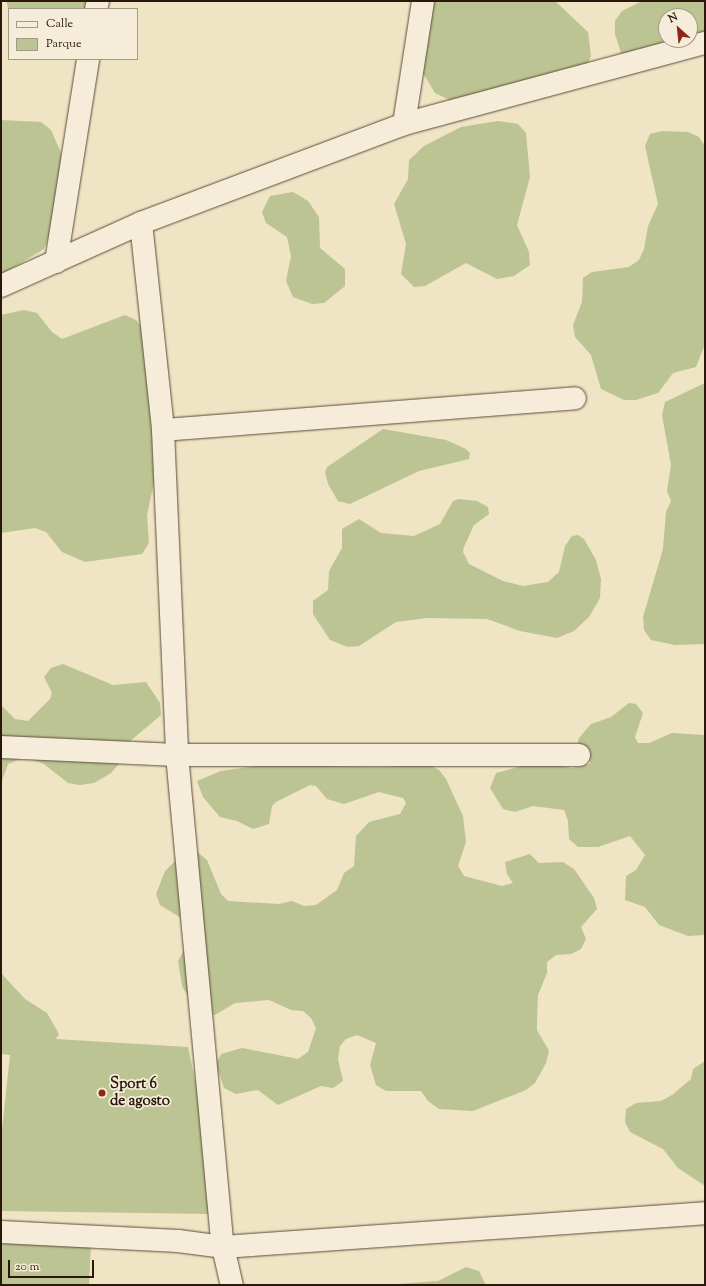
<!DOCTYPE html>
<style>
body{margin:0}
#map{position:relative;width:706px;height:1286px;overflow:hidden;background:#efe4c4;font-family:"Sorts Mill Goudy",serif}
div>[style]{position:absolute}
.green>*{inset:0;background:#bbc492}
.roads{filter:drop-shadow(0 0 1px #5d4b39) drop-shadow(0 0 1px #5d4b39)}
.street>*{height:22px;margin:-11px;padding:0 11px;transform-origin:11px;border-radius:11px;background:#f5edd9}
.secondary>*{height:22px;margin:-11px;padding:0 11px;transform-origin:11px;border-radius:11px;background:#f5edd9}
.dots>*{width:11px;height:11px;translate:-50% -50%;box-sizing:border-box;border:2px solid #f5edd9;border-radius:50%}
span{translate:-50% -50%;white-space:nowrap;text-align:center;line-height:1.15;-webkit-text-stroke:3.5px #f5edd9;paint-order:stroke}
.poi-label{font-size:15px;color:#2c180b;font-weight:700}
.left{translate:0 -50%;text-align:left}
.frame{position:absolute;inset:0;border:2px solid #2c180b;pointer-events:none}
.legend{position:absolute;left:8px;top:8px;width:130px;height:52px;box-sizing:border-box;background:#f5edd9;border:1px solid #a59887;margin:0;padding:5px 7px;list-style:none;font-size:12px;color:#2c180b}
.legend li{display:flex;align-items:center;gap:8px;height:20px}
.legend b{width:20px;border:1px solid #a59887}
.north{position:absolute;left:658px;top:8px;width:40px;height:40px;box-sizing:border-box;background:#f5edd9;border:1px solid #a59887;border-radius:50%;rotate:333deg;font-size:11px;font-weight:700;line-height:16px;text-align:center;color:#2c180b}
.north::after{content:'';display:block;margin:auto;width:14px;height:18px;background:#8f2418;clip-path:polygon(50% 0,100% 100%,50% 72%,0 100%)}
.scale{position:absolute;left:8px;top:1260px;width:86px;height:18px;box-sizing:border-box;border:2px solid #2c180b;border-top:0;padding-left:5px;font-size:12px;line-height:14px;white-space:nowrap;color:#2c180b;-webkit-text-stroke:3px #f5edd9;paint-order:stroke}
</style>
<div id="map">
<div class="green">
<i style="clip-path:polygon(6px 1px,89px 1px,88px 9px,9px 10px)"></i>
<i style="clip-path:polygon(412px 1px,555px 1px,588px 32px,591px 56px,586px 68px,456px 103px,435px 93px,423px 73px)"></i>
<i style="clip-path:polygon(evenodd,642px 1px,705px 1px,705px 43px,622px 56px,615px 34px,615px 21px,622px 11px,642px 1px,666px 16px,690px 16px,690px 40px,666px 40px,666px 16px)"></i>
<i style="clip-path:polygon(1px 120px,41px 122px,51px 130px,61px 153px,64px 178px,57px 214px,44px 249px,1px 275px)"></i>
<i style="clip-path:polygon(498px 121px,518px 124px,526px 133px,530px 177px,517px 225px,529px 252px,530px 265px,514px 276px,497px 279px,466px 263px,425px 286px,414px 287px,401px 274px,406px 244px,394px 204px,408px 179px,409px 160px,424px 146px,461px 127px)"></i>
<i style="clip-path:polygon(662px 131px,688px 132px,699px 137px,705px 146px,705px 344px,696px 367px,673px 373px,658px 393px,636px 400px,624px 400px,601px 389px,591px 355px,575px 337px,573px 325px,582px 302px,583px 278px,592px 272px,629px 267px,639px 260px,644px 249px,648px 226px,658px 204px,645px 146px,650px 134px)"></i>
<i style="clip-path:polygon(293px 192px,308px 201px,319px 217px,320px 248px,345px 269px,345px 286px,324px 303px,312px 304px,293px 297px,286px 281px,291px 256px,287px 237px,266px 223px,262px 212px,270px 196px)"></i>
<i style="clip-path:polygon(24px 310px,37px 313px,52px 332px,62px 339px,125px 315px,136px 320px,144px 330px,160px 454px,147px 515px,149px 543px,142px 554px,85px 562px,62px 552px,46px 532px,35px 528px,1px 533px,1px 315px)"></i>
<i style="clip-path:polygon(705px 383px,705px 644px,675px 645px,651px 640px,644px 630px,643px 617px,663px 549px,666px 512px,671px 501px,667px 491px,671px 465px,662px 415px,665px 402px)"></i>
<i style="clip-path:polygon(383px 429px,446px 440px,466px 449px,470px 453px,469px 459px,419px 471px,350px 504px,338px 501px,328px 484px,325px 472px,327px 467px)"></i>
<i style="clip-path:polygon(459px 499px,477px 501px,488px 507px,489px 514px,474px 525px,464px 547px,463px 552px,469px 564px,503px 581px,523px 586px,548px 582px,559px 572px,565px 546px,572px 536px,578px 535px,584px 539px,596px 560px,601px 579px,600px 598px,589px 617px,574px 631px,557px 638px,520px 631px,487px 619px,427px 618px,396px 622px,359px 646px,348px 647px,330px 640px,313px 614px,313px 601px,328px 590px,329px 571px,342px 548px,342px 529px,359px 519px,381px 533px,414px 536px,440px 524px,453px 501px)"></i>
<i style="clip-path:polygon(63px 664px,113px 685px,146px 682px,160px 703px,161px 715px,129px 742px,122px 760px,111px 773px,94px 783px,80px 785px,68px 783px,44px 764px,25px 757px,8px 764px,1px 783px,1px 705px,15px 719px,28px 721px,50px 699px,52px 693px,44px 677px,51px 668px)"></i>
<i style="clip-path:polygon(629px 703px,636px 704px,643px 713px,635px 737px,638px 743px,649px 743px,672px 733px,705px 735px,705px 935px,688px 936px,659px 925px,645px 907px,625px 900px,626px 876px,636px 870px,645px 855px,630px 836px,598px 847px,578px 847px,569px 839px,568px 821px,564px 810px,533px 806px,515px 812px,503px 809px,490px 788px,496px 773px,536px 762px,573px 768px,590px 764px,590px 758px,579px 755px,576px 750px,579px 738px,591px 724px,611px 717px)"></i>
<i style="clip-path:polygon(428px 764px,439px 770px,446px 779px,463px 816px,466px 842px,458px 866px,464px 876px,502px 886px,513px 883px,507px 874px,505px 862px,530px 854px,539px 863px,563px 862px,574px 869px,594px 898px,597px 909px,581px 927px,586px 939px,581px 949px,571px 954px,556px 955px,547px 962px,547px 973px,538px 995px,537px 1019px,537px 1030px,549px 1051px,546px 1063px,535px 1083px,526px 1090px,473px 1111px,439px 1109px,428px 1101px,421px 1091px,386px 1091px,376px 1085px,370px 1065px,376px 1043px,357px 1035px,346px 1039px,340px 1046px,338px 1059px,343px 1081px,333px 1088px,321px 1086px,278px 1105px,258px 1090px,236px 1094px,224px 1088px,216px 1064px,221px 1054px,242px 1048px,298px 1059px,308px 1052px,316px 1028px,311px 1018px,303px 1011px,291px 1010px,269px 1000px,235px 1003px,215px 1015px,203px 1013px,194px 1006px,182px 986px,178px 961px,190px 939px,181px 918px,160px 905px,156px 894px,165px 871px,174px 862px,197px 852px,207px 860px,221px 894px,228px 901px,279px 904px,292px 901px,304px 906px,316px 905px,337px 890px,344px 873px,354px 866px,356px 836px,369px 822px,400px 814px,406px 803px,403px 798px,379px 792px,344px 804px,327px 799px,316px 786px,310px 785px,276px 802px,272px 806px,269px 824px,253px 829px,237px 821px,220px 817px,203px 797px,197px 781px,221px 771px,262px 765px,383px 767px)"></i>
<i style="clip-path:polygon(1px 973px,25px 999px,47px 1013px,59px 1034px,56px 1039px,188px 1047px,218px 1189px,211px 1214px,1px 1211px,1px 1139px,10px 1055px,1px 1054px)"></i>
<i style="clip-path:polygon(705px 1061px,705px 1186px,678px 1168px,663px 1149px,630px 1132px,625px 1122px,626px 1109px,636px 1103px,661px 1101px,672px 1095px,691px 1079px,693px 1069px)"></i>
<i style="clip-path:polygon(1px 1243px,91px 1244px,89px 1285px,1px 1285px)"></i>
<i style="clip-path:polygon(466px 1267px,479px 1271px,486px 1285px,383px 1285px,438px 1281px)"></i>
</div>
<div class="roads">
<div class="street">
<i style="left:96px;top:9px;width:8px;rotate:-76deg"></i>
<i style="left:404px;top:124px;width:124px;rotate:-81.2deg"></i>
<i style="left:141px;top:223px;width:208px;rotate:83.9deg"></i>
<i style="left:163px;top:430px;width:325px;rotate:87.5deg"></i>
<i style="left:177px;top:755px;width:494px;rotate:84.7deg"></i>
<i style="left:223px;top:1247px;width:39px;rotate:77deg"></i>
<i style="left:56px;top:262px;width:206px;rotate:-81deg"></i>
<i style="left:163px;top:430px;width:413px;rotate:-4.4deg"></i>
<i style="left:1px;top:747px;width:176px;rotate:2.6deg"></i>
<i style="left:177px;top:755px;width:402px"></i>
<i style="left:1px;top:1232px;width:177px;rotate:2.9deg"></i>
<i style="left:178px;top:1241px;width:45px;rotate:7.6deg"></i>
<i style="left:223px;top:1247px;width:483px;rotate:-4deg"></i>
</div>
<div class="secondary">
<i style="left:1px;top:286px;width:154px;rotate:-24.2deg"></i>
<i style="left:141px;top:223px;width:281px;rotate:-20.6deg"></i>
<i style="left:404px;top:124px;width:312px;rotate:-15.1deg"></i>
</div>
</div>
<div class="dots">
<i style="left:102px;top:1093px;background:#8f2418"></i>
</div>
<div class="poi-label">
<span class="left" style="left:110px;top:1093px">Sport 6<br>de agosto</span>
</div>
<div class="frame"></div>
<ul class="legend">
<li><b style="height:5px;background:#f5edd9"></b>Calle</li>
<li><b style="height:11px;background:#bbc492"></b>Parque</li>
</ul>
<div class="north">N</div>
<div class="scale">20 m</div>
</div>
